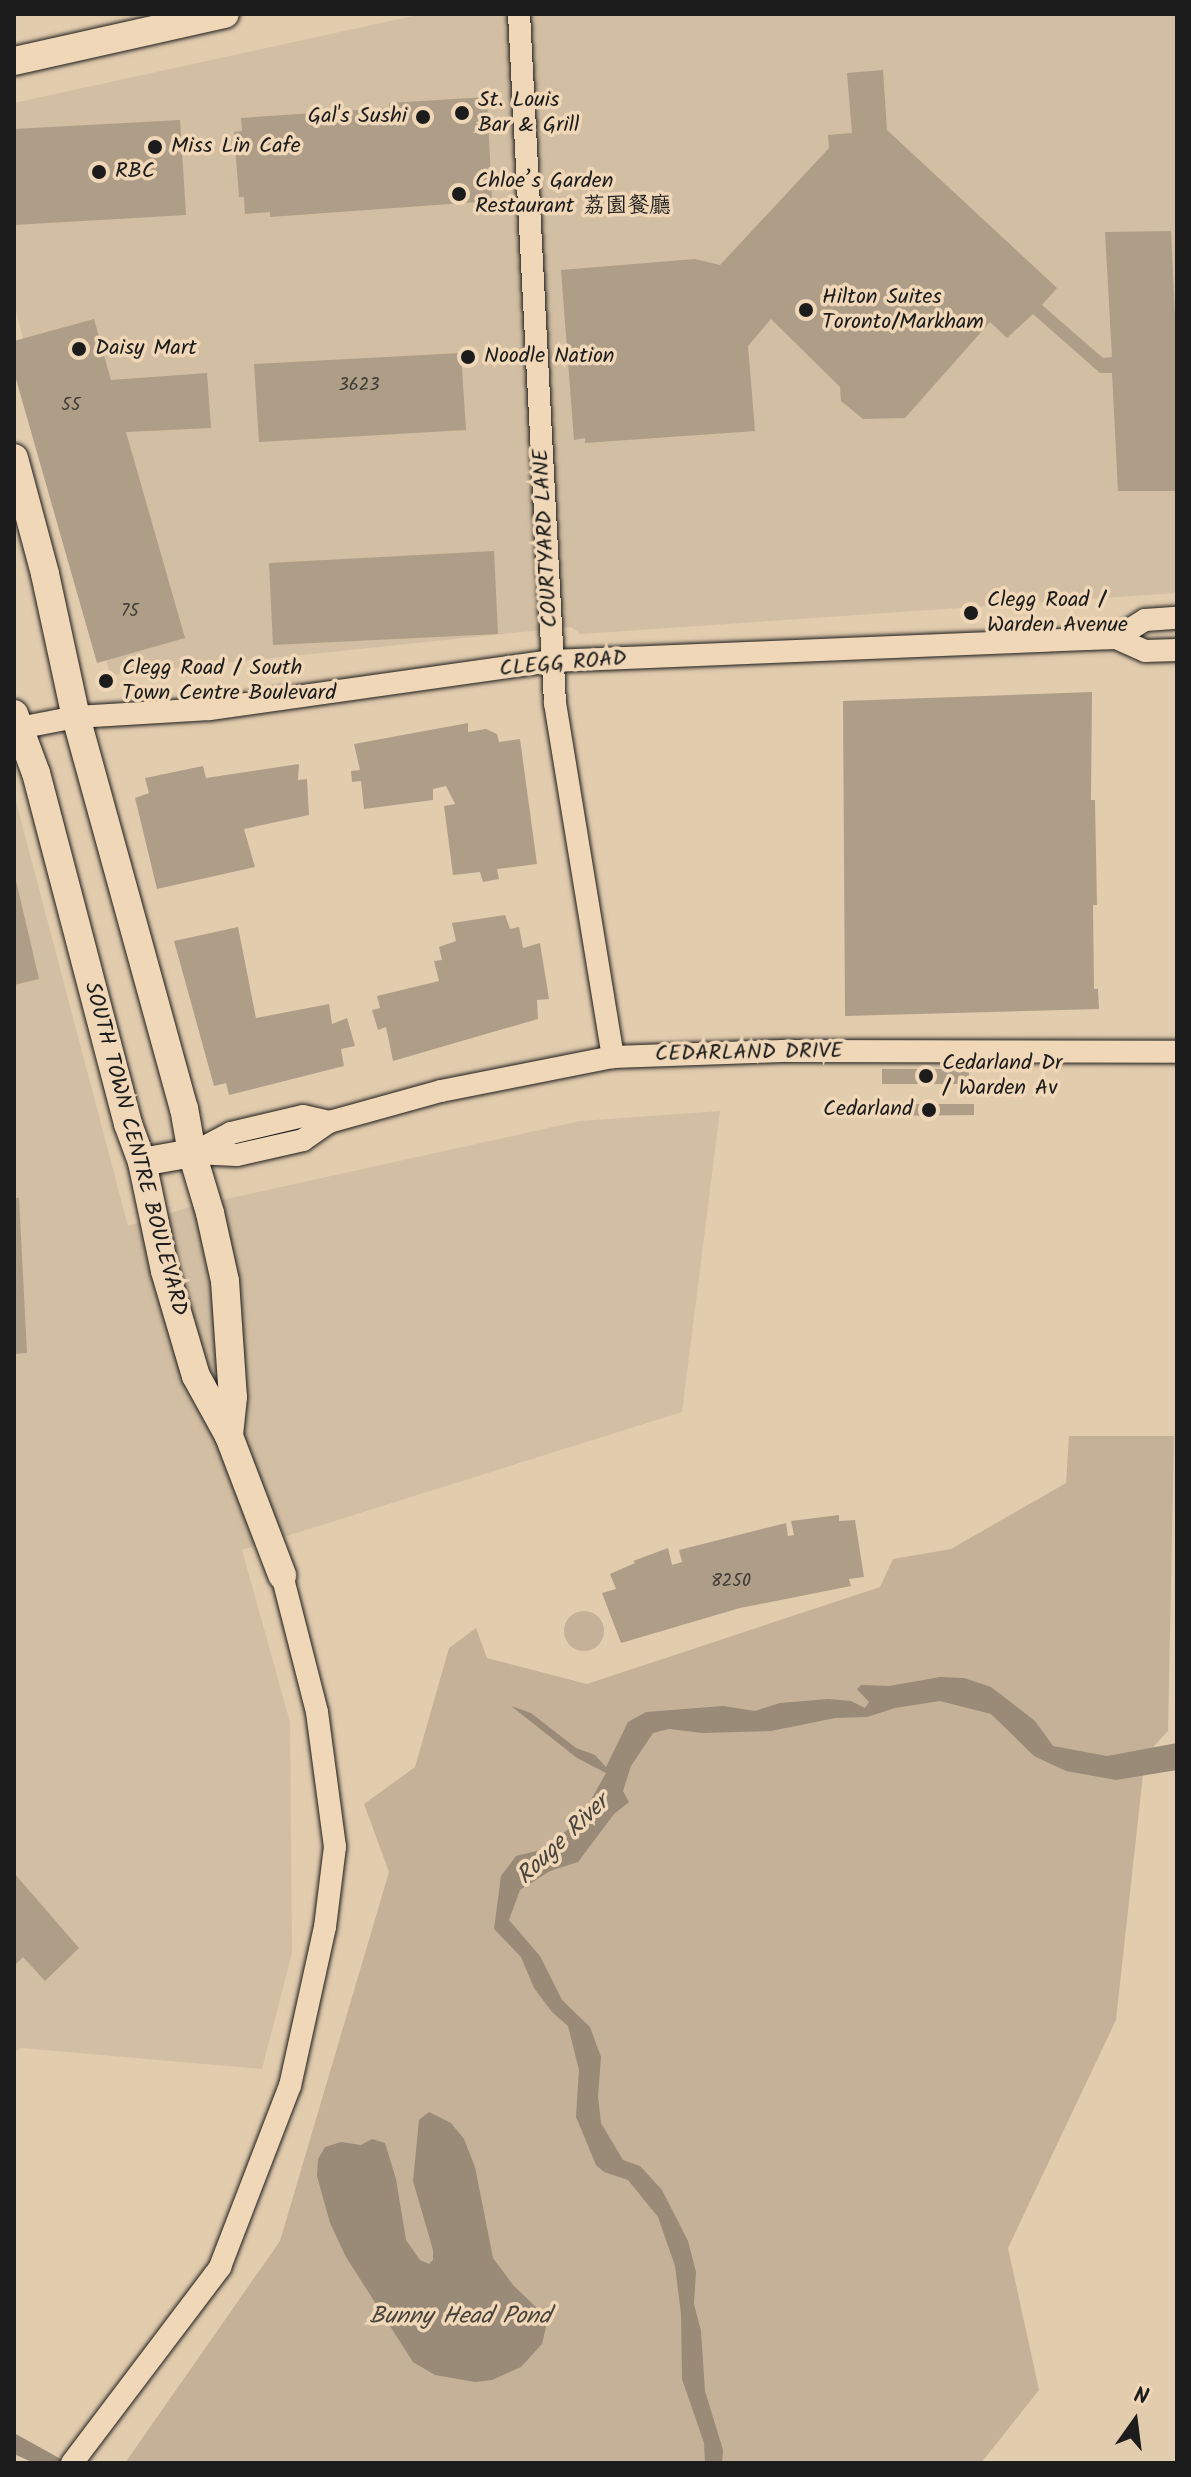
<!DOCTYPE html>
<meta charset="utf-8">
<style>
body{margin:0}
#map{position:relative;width:1191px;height:2477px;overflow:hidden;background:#e2ccae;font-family:Kalam,"LXGW WenKai TC",sans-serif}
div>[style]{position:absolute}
.built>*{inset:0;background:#d2bea2}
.green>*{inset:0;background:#c5b198}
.round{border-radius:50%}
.water>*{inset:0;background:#998b77}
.building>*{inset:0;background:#ae9e87}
.roads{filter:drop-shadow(0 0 2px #1c1c1c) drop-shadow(0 0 2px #1c1c1c)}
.minor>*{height:22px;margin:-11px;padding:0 11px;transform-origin:11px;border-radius:11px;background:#efd7b7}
.major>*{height:28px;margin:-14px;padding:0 14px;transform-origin:14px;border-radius:14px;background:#efd7b7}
.dots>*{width:22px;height:22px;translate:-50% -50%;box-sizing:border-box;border:4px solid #efd7b7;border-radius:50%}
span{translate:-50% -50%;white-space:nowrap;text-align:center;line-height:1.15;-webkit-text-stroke:7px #efd7b7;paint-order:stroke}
.number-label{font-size:18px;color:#403c37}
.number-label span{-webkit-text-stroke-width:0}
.poi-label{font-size:22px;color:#1c1c1c}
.left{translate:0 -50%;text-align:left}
.right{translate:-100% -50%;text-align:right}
.street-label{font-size:22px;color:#1c1c1c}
.water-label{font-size:24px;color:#48433c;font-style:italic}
.frame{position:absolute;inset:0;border:16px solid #1c1c1c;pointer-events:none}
.north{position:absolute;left:1095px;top:2381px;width:80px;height:80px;-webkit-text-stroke:6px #efd7b7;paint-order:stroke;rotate:14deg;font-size:22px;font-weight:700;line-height:32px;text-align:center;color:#1c1c1c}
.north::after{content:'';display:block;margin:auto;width:28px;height:36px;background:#1c1c1c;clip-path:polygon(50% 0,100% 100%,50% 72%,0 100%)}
</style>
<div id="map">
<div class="built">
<i style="clip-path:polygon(422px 14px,1177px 14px,1177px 593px,581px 634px,571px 627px,110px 675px,14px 303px,14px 103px)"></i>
<i style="clip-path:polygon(14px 794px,128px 1226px,190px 1207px,580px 1121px,720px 1111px,682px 1412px,242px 1550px,290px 1722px,292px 1953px,262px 2069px,21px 2048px,14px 2052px)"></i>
</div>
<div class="green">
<i style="clip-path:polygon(1069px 1436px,1174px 1436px,1168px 1731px,1145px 1756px,1116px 2020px,1008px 2248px,1039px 2390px,981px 2463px,125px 2463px,280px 2241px,389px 1872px,364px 1804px,415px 1767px,449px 1648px,476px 1628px,487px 1658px,587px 1684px,880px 1587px,893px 1559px,951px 1549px,1066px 1483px)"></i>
<i class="round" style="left:564px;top:1611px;width:40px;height:40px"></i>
</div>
<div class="water">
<i style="clip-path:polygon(940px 1677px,964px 1678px,991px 1687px,1035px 1721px,1053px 1746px,1107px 1756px,1177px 1743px,1177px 1770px,1116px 1780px,1066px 1771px,1034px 1756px,991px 1714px,940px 1701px,895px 1708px,867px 1717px,835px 1718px,771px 1731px,702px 1733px,669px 1729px,653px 1733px,631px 1766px,623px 1791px,629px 1802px,614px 1814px,578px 1862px,550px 1871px,520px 1890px,509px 1920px,540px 1956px,562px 2000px,590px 2027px,601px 2057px,598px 2096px,601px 2123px,623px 2160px,640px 2166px,662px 2190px,688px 2241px,696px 2272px,694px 2304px,701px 2331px,705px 2391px,723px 2450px,722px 2463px,705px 2463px,704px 2443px,682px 2379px,681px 2314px,675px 2266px,658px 2217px,628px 2180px,604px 2172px,596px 2165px,576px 2117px,579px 2070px,568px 2026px,552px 2012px,534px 1988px,521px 1957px,494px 1929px,501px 1876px,516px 1856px,541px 1850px,579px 1821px,606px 1773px,577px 1758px,511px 1706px,531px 1713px,576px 1748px,595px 1755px,606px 1767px,628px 1722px,646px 1712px,723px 1706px,755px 1711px,780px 1703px,828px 1699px,851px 1701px,865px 1708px,869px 1702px,857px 1689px,861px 1685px,889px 1686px)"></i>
<i style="clip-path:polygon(429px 2112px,451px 2123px,464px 2139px,475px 2167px,493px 2258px,513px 2285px,538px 2309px,546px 2327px,542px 2344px,521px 2367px,492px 2380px,475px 2382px,435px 2375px,413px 2362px,346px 2257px,330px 2223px,317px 2176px,318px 2159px,325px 2147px,341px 2142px,361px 2145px,372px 2139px,385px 2143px,396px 2179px,406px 2240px,420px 2260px,429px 2264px,433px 2260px,433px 2250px,413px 2181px,419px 2120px)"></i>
<i style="clip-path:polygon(14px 2433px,68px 2463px,34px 2463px,14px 2454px)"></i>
</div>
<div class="building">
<i style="clip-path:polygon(883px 70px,887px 130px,1057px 288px,1042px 305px,1103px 358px,1112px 357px,1105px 232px,1171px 231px,1177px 358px,1177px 491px,1118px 491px,1112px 373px,1100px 373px,1033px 314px,1007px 338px,990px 322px,905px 418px,863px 419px,841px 401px,840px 387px,771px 319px,748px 346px,755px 431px,585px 443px,585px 438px,574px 440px,561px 270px,695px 259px,720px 265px,829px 148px,828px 135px,852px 133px,847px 73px)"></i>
<i style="clip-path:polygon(487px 97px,492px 201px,270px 217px,270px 212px,245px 214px,244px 197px,239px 197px,234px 132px,242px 131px,241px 118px,389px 108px,389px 103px)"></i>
<i style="clip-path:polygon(180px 120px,186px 215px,14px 225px,14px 129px)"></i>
<i style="clip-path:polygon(94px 319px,111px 380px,207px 373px,211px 428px,126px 432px,185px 638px,97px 663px,14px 372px,14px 341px)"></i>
<i style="clip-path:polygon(461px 353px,466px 430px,259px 442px,254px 364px)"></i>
<i style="clip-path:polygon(494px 551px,498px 634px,273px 645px,269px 563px)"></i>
<i style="clip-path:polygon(1092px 692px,1091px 800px,1095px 800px,1097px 905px,1093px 905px,1094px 989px,1098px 989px,1099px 1009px,845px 1016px,843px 701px)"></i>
<i style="clip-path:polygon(468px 723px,468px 732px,486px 729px,497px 734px,499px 742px,520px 739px,537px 864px,497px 869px,499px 879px,483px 882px,480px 872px,453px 875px,444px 806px,455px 804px,446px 786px,433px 789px,433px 800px,364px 809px,361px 781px,352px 782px,351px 771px,360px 770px,354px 744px)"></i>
<i style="clip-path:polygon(299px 764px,298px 780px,307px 779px,309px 815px,244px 829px,255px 867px,157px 889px,135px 798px,149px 793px,145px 778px,203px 766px,206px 778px)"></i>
<i style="clip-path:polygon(14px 872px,39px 979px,14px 985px)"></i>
<i style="clip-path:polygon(505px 915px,510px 929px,519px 927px,523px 948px,540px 943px,549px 999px,537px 1000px,538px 1019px,393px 1061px,386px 1027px,378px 1030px,372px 1010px,380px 1008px,377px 996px,439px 981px,434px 961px,442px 960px,439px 947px,456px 941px,452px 923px)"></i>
<i style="clip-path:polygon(238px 927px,256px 1018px,329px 1004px,332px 1024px,347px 1018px,355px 1046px,341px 1049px,344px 1066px,229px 1095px,226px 1083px,214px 1086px,174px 941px)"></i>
<i style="clip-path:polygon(882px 1069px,969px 1069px,969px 1084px,882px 1084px)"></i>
<i style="clip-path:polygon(882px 1104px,974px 1104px,974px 1115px,882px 1116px)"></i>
<i style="clip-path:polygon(14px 1198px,19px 1198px,27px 1353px,14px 1354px)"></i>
<i style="clip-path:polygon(839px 1515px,839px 1521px,855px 1520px,864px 1577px,849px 1579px,851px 1586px,740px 1608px,621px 1643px,602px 1593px,616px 1589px,610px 1574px,635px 1563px,633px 1561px,668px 1548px,672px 1565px,682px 1562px,679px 1550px,786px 1523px,788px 1536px,794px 1535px,791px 1521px)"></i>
<i style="clip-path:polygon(14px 1873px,79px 1948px,45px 1981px,23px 1957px,14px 1966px)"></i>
</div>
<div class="roads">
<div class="minor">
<i style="left:519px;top:14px;width:690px;rotate:87.01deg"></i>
<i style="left:555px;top:703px;width:359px;rotate:80.7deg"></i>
<i style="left:1116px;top:638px;width:34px;rotate:-32deg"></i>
<i style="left:1145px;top:620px;width:32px;rotate:-4deg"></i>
<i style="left:14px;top:729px;width:63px;rotate:-11deg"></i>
<i style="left:76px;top:717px;width:134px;rotate:-3.4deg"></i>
<i style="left:210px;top:709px;width:345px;rotate:-8deg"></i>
<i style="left:552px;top:661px;width:535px;rotate:-2.35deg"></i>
<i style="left:1087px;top:639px;width:29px;rotate:-2deg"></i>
<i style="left:1116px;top:638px;width:32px;rotate:24deg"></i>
<i style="left:1145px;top:651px;width:32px;rotate:-2deg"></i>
<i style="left:192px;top:1153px;width:45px;rotate:2.5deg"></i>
<i style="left:237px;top:1155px;width:68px;rotate:-12.8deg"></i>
<i style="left:303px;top:1140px;width:32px;rotate:-35deg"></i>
<i style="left:329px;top:1122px;width:116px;rotate:-15.5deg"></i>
<i style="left:441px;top:1091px;width:175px;rotate:-11.2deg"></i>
<i style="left:613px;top:1057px;width:176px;rotate:-2deg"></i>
<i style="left:789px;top:1051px;width:388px;rotate:0.1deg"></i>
<i style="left:193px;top:1153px;width:43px;rotate:-27.8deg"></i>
<i style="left:231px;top:1133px;width:74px;rotate:-13.3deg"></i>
<i style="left:303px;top:1116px;width:27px;rotate:13deg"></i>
<i style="left:72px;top:2463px;width:246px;rotate:-52.9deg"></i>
<i style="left:220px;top:2267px;width:194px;rotate:-68.9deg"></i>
<i style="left:290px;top:2086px;width:163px;rotate:-77.6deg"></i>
<i style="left:325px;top:1927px;width:81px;rotate:-82.9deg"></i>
<i style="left:335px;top:1847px;width:136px;rotate:-97.6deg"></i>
<i style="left:317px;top:1712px;width:141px;rotate:-104.3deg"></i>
</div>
<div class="major">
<i style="left:14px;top:61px;width:216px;rotate:-12.6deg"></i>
<i style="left:14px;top:458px;width:120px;rotate:75deg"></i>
<i style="left:45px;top:574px;width:146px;rotate:77.8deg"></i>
<i style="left:76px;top:717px;width:406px;rotate:74.6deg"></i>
<i style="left:184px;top:1108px;width:46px;rotate:79.9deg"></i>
<i style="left:192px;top:1153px;width:63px;rotate:73.3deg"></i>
<i style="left:210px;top:1213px;width:70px;rotate:77.6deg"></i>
<i style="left:225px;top:1281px;width:116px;rotate:86.1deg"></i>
<i style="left:233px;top:1397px;width:39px;rotate:96deg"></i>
<i style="left:14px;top:714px;width:63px;rotate:69.6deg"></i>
<i style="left:36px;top:773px;width:363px;rotate:75.3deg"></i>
<i style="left:128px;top:1124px;width:40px;rotate:69.8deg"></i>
<i style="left:142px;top:1162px;width:111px;rotate:78.1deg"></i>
<i style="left:165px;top:1271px;width:109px;rotate:73.6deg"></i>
<i style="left:196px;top:1376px;width:68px;rotate:61.2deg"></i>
<i style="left:229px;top:1436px;width:149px;rotate:69.1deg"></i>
<i style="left:142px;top:1162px;width:51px;rotate:-10.2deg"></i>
</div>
</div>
<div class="dots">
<i style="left:462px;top:113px;background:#1c1c1c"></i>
<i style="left:423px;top:117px;background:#1c1c1c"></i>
<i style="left:155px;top:147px;background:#1c1c1c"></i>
<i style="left:99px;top:172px;background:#1c1c1c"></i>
<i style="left:459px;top:194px;background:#1c1c1c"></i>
<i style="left:806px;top:310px;background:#1c1c1c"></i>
<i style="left:79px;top:349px;background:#1c1c1c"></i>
<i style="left:468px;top:357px;background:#1c1c1c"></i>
<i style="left:971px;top:613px;background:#1c1c1c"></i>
<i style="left:106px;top:681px;background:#1c1c1c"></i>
<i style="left:926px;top:1076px;background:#1c1c1c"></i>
<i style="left:929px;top:1110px;background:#1c1c1c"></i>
</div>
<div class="number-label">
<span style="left:359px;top:386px">3623</span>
<span style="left:71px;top:406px">55</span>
<span style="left:130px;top:612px">75</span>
<span style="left:731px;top:1582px">8250</span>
</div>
<div class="poi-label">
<span class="left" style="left:478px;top:113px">St. Louis<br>Bar &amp; Grill</span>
<span class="right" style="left:407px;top:117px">Gal's Sushi</span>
<span class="left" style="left:171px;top:147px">Miss Lin Cafe</span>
<span class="left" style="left:115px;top:172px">RBC</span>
<span class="left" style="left:475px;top:194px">Chloe’s Garden<br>Restaurant 荔園餐廳</span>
<span class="left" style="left:822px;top:310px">Hilton Suites<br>Toronto/Markham</span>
<span class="left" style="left:95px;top:349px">Daisy Mart</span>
<span class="left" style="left:484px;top:357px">Noodle Nation</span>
<span class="left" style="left:987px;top:613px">Clegg Road /<br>Warden Avenue</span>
<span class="left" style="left:122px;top:681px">Clegg Road / South<br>Town Centre Boulevard</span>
<span class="left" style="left:942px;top:1076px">Cedarland Dr<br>/ Warden Av</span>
<span class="right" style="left:913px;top:1110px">Cedarland</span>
</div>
<div class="street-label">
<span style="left:546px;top:538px;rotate:-93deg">COURTYARD LANE</span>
<span style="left:563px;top:664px;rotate:-5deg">CLEGG ROAD</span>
<span style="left:749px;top:1053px;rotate:-1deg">CEDARLAND DRIVE</span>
<span style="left:135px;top:1149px;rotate:75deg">SOUTH TOWN CENTRE BOULEVARD</span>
</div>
<div class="water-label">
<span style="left:563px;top:1840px;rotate:-44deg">Rouge River</span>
<span style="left:460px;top:2317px">Bunny Head Pond</span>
</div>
<div class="frame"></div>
<div class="north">N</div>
</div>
